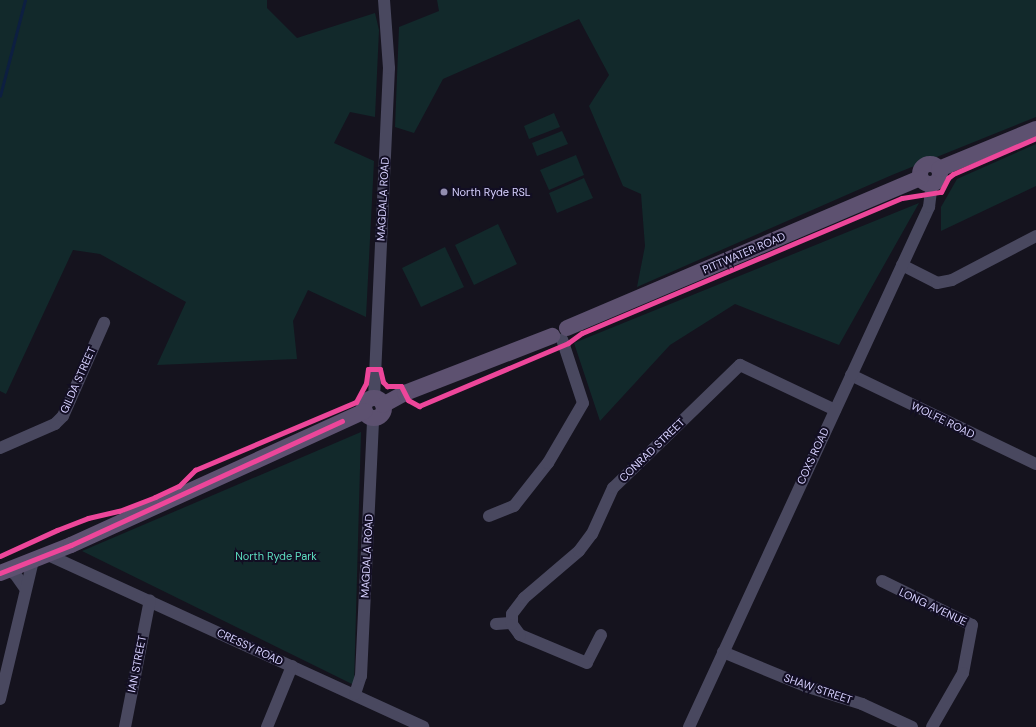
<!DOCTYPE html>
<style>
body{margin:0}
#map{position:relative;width:1036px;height:727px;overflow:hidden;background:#15131e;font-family:"DM Sans",sans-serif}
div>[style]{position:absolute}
.green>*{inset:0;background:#12292b}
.stream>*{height:2.5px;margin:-1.25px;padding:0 1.25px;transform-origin:1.25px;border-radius:1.25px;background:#0d1f41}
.minor>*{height:12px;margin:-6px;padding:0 6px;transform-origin:6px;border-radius:6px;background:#49485f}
.major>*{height:16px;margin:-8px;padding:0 8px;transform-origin:8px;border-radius:8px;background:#5d5170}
.major>.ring{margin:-8px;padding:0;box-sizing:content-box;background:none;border:16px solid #5d5170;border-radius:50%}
.cycleway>*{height:5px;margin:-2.5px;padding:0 2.5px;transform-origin:2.5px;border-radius:2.5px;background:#ed469a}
.dots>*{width:11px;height:11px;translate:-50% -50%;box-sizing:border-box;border:2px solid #120e23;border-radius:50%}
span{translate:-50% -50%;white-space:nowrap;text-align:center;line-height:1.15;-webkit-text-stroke:4px #120e23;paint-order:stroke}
.poi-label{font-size:11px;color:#d7d1ff}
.left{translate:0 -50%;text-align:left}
.street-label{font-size:11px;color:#d7d1ff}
.park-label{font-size:11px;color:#5ddec0}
</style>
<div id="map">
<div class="green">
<i style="clip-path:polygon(0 0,267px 0,267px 8px,297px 38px,375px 13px,379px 30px,375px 117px,350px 112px,334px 143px,374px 161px,366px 317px,308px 290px,293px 321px,297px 359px,157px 365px,186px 302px,100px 254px,73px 250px,6px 394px,0 391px)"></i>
<i style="clip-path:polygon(437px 0,1036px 0,1036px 117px,892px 175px,637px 287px,645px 246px,641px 194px,623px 186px,589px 106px,609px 75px,579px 19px,443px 79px,414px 133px,395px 127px,399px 27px,439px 11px)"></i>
<i style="clip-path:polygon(554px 113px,560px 127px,529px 139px,524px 126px)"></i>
<i style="clip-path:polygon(562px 131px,568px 144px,537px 156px,532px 143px)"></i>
<i style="clip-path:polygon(1036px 144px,1036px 186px,941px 231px,941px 207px,957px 179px)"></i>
<i style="clip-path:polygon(576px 155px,584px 175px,549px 190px,540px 170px)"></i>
<i style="clip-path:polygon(584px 178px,593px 198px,557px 213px,549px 193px)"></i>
<i style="clip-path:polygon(919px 203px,839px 345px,735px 304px,670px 345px,600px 421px,574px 343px)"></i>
<i style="clip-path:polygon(498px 224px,517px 264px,474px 285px,455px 245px)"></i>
<i style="clip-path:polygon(445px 247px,464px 287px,421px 307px,402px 268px)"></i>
<i style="clip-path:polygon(361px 432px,354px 685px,82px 551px)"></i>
</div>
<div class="stream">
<i style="left:0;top:96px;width:99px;rotate:-75.4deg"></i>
</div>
<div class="minor">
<i style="left:902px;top:265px;width:39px;rotate:27deg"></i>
<i style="left:937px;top:283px;width:15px;rotate:-11deg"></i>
<i style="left:952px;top:280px;width:95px;rotate:-27.6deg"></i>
<i style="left:851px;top:375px;width:205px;rotate:25.7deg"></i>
<i style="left:374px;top:398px;width:330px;rotate:-87.4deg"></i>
<i style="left:389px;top:68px;width:68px;rotate:-94.2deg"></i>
<i style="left:0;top:448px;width:60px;rotate:-23.6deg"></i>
<i style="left:55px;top:424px;width:11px;rotate:-45deg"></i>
<i style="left:63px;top:416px;width:102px;rotate:-66.2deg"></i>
<i style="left:489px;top:516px;width:27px;rotate:-22deg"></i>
<i style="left:514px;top:506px;width:55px;rotate:-51.7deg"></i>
<i style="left:548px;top:463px;width:69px;rotate:-59.7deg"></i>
<i style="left:583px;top:403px;width:67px;rotate:-108.2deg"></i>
<i style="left:46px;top:554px;width:415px;rotate:24.6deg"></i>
<i style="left:8px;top:570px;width:8px;rotate:30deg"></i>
<i style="left:15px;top:574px;width:16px;rotate:55deg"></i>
<i style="left:882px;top:581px;width:100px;rotate:26.1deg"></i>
<i style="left:972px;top:625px;width:49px;rotate:100.6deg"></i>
<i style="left:963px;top:673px;width:62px;rotate:119.9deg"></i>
<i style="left:496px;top:624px;width:16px;rotate:-4deg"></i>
<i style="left:601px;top:635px;width:31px;rotate:117deg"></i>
<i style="left:587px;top:663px;width:73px;rotate:-157.3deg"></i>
<i style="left:520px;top:635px;width:14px;rotate:-126deg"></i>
<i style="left:512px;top:624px;width:10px;rotate:-90deg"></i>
<i style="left:512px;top:614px;width:20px;rotate:-53deg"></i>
<i style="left:524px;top:598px;width:72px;rotate:-40.5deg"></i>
<i style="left:579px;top:551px;width:21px;rotate:-53deg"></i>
<i style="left:592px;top:534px;width:51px;rotate:-65.5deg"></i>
<i style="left:613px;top:488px;width:177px;rotate:-44.1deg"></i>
<i style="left:740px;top:365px;width:105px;rotate:25.3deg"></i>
<i style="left:723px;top:652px;width:89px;rotate:22.5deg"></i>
<i style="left:805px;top:686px;width:60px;rotate:17.5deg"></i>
<i style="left:862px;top:704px;width:55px;rotate:24.7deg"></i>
<i style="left:355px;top:694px;width:19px;rotate:-72deg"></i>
<i style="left:361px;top:676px;width:258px;rotate:-87.3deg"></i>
<i style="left:0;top:699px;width:143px;rotate:-76.6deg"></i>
<i style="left:125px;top:727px;width:129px;rotate:-78.9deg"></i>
<i style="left:267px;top:727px;width:66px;rotate:-67.7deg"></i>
<i style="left:689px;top:727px;width:573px;rotate:-65.22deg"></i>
<i style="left:929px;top:207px;width:23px;rotate:-83deg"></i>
</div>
<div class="major">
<i class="ring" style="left:920px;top:164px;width:4px;height:4px"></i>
<i style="left:939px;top:169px;width:105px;rotate:-22.4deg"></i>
<i style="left:567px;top:328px;width:384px;rotate:-23deg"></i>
<i class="ring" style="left:364px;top:398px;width:4px;height:4px"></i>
<i style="left:383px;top:405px;width:25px;rotate:-29deg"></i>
<i style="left:405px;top:393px;width:158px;rotate:-21.2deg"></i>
<i style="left:0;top:573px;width:76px;rotate:-21.5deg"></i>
<i style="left:71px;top:545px;width:323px;rotate:-24.5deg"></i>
</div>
<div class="cycleway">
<i style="left:0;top:556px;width:63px;rotate:-24.5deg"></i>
<i style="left:57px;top:530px;width:33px;rotate:-21deg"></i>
<i style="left:88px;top:518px;width:32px;rotate:-13deg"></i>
<i style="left:119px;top:511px;width:39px;rotate:-21deg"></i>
<i style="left:155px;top:497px;width:26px;rotate:-25deg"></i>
<i style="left:179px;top:486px;width:23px;rotate:-45deg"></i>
<i style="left:195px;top:470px;width:175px;rotate:-22.9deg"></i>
<i style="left:356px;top:402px;width:21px;rotate:-62deg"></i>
<i style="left:366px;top:383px;width:14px;rotate:-82deg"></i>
<i style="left:368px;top:369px;width:12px"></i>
<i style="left:380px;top:369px;width:13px;rotate:77deg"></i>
<i style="left:383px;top:382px;width:6px;rotate:45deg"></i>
<i style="left:387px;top:386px;width:14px"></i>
<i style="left:401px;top:386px;width:16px;rotate:63deg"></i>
<i style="left:408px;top:400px;width:13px;rotate:29deg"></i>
<i style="left:419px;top:406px;width:162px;rotate:-22.9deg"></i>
<i style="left:568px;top:343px;width:17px;rotate:-36deg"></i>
<i style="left:582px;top:333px;width:347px;rotate:-22.9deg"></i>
<i style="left:902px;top:198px;width:39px;rotate:-9deg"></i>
<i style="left:941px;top:192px;width:16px;rotate:-63deg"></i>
<i style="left:948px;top:178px;width:6px;rotate:-39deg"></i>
<i style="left:953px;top:174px;width:90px;rotate:-23.4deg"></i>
<i style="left:0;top:573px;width:76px;rotate:-21.5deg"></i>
<i style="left:71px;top:545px;width:298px;rotate:-24.6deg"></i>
</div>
<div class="dots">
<i style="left:444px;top:192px;background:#938eb0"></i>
</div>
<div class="poi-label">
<span class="left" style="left:452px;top:192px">North Ryde RSL</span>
</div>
<div class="street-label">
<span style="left:383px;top:199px;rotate:-87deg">MAGDALA ROAD</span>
<span style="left:744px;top:253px;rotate:-23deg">PITTWATER ROAD</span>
<span style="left:78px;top:380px;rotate:-66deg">GILDA STREET</span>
<span style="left:943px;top:420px;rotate:26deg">WOLFE ROAD</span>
<span style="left:652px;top:450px;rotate:-44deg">CONRAD STREET</span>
<span style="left:813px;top:456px;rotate:-65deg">COXS ROAD</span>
<span style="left:367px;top:556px;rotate:-87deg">MAGDALA ROAD</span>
<span style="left:933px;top:607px;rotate:25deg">LONG AVENUE</span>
<span style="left:250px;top:647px;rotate:25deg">CRESSY ROAD</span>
<span style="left:137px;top:664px;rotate:-79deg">IAN STREET</span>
<span style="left:818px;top:689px;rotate:19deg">SHAW STREET</span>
</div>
<div class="park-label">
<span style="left:276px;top:556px">North Ryde Park</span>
</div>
</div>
